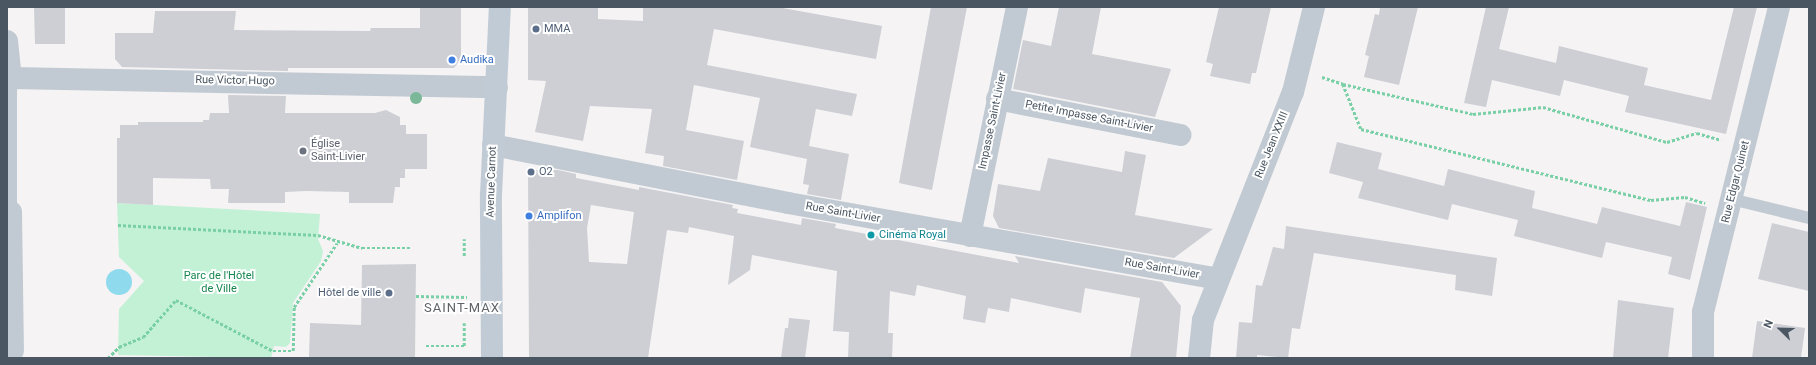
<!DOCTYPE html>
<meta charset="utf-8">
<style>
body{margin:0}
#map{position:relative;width:1816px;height:365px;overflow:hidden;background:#f5f3f3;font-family:Roboto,sans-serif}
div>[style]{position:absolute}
.green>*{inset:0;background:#c3f1d5}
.water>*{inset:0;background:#90daee}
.round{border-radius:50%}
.building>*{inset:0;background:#cdcfd5}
.path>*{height:2.5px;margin-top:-1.25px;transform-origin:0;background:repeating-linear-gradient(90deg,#7ad0a6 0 3px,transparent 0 5px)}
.lane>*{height:12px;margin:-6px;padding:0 6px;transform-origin:6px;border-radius:6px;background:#c1cad2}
.street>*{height:22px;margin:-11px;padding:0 11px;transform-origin:11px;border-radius:11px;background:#c1cad2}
.secondary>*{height:22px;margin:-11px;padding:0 11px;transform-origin:11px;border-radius:11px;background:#c1cbd6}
.trees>*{width:12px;height:12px;margin:-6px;border-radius:50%;background:#7bb799}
.dots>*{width:11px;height:11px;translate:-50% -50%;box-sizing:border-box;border:2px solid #fff;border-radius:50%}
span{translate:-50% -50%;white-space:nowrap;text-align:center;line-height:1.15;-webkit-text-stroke:4px #fff;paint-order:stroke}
.service-label{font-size:11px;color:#4e5e75}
.left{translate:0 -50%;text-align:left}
.right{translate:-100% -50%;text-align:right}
.shop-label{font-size:11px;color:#366cbe}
.street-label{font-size:11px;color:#4a5661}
.worship-label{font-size:11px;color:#5b616d}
.culture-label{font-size:11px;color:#0d838f}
.park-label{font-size:11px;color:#17864f}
.quarter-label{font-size:13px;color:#5f6368;letter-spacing:1px}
.frame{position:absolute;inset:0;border:8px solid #4a5661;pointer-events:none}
.north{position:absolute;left:1760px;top:309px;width:40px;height:40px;-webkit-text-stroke:3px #fff;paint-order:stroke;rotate:293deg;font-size:11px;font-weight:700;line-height:16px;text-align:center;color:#4a5661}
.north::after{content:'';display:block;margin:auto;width:14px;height:18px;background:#4a5661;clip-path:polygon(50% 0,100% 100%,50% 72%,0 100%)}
</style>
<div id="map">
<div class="green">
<i style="clip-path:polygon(117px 203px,320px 214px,318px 239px,323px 251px,321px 261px,293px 303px,290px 343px,286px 347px,274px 346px,271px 358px,118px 355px,119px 309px,144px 281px,119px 257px)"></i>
</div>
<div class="water">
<i class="round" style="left:106px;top:269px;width:26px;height:26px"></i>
</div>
<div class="building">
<i style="clip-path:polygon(34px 7px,65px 7px,65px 44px,35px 44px)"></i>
<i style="clip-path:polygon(420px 7px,461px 7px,461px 59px,454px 68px,288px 68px,288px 71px,122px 67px,115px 59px,115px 33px,153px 33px,155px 11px,236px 11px,234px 30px,370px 31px,371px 28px,420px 28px)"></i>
<i style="clip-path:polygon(528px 7px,598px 7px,598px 19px,643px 21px,643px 7px,777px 7px,882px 26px,876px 59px,714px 29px,707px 65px,857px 94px,852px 116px,816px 109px,809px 146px,849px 154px,841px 200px,807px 194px,809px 185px,803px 184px,807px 159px,750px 147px,760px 98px,694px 85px,686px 130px,744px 141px,737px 180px,663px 166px,664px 156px,645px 153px,652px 109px,590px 106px,583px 141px,535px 132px,546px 81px,528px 80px)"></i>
<i style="clip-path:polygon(931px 7px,967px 7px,932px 190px,899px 183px)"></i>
<i style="clip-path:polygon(1059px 7px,1101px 7px,1092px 54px,1171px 69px,1155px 117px,1013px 89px,1023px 40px,1051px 46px)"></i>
<i style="clip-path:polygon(1219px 7px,1271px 7px,1256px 73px,1252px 73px,1250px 84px,1210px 76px,1213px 64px,1206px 62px)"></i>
<i style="clip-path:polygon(1380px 7px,1418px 7px,1399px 85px,1364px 77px,1369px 56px,1365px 55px,1375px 14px,1379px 15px)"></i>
<i style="clip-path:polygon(1486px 7px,1509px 7px,1499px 49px,1556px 63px,1559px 46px,1648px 68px,1644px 85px,1711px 100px,1734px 7px,1757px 7px,1726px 134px,1625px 112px,1629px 96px,1564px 80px,1560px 96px,1492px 80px,1486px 107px,1464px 103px)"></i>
<i style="clip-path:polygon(228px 95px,286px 96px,285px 113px,375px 113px,386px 110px,400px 117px,400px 125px,406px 125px,406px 134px,427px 134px,427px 169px,405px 169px,405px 178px,400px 178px,400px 187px,395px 187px,393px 203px,349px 203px,349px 192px,306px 191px,285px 192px,285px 203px,228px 203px,229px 189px,211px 189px,210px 179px,153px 178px,153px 205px,117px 203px,117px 138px,120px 138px,120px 125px,138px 125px,138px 122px,203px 122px,203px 120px,209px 120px,210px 113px,229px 113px)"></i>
<i style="clip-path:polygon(1337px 142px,1382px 153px,1378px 169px,1444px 186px,1448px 169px,1535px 191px,1532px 208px,1597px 224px,1602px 207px,1680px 226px,1686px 202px,1707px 207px,1690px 280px,1668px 274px,1672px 257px,1606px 242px,1602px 258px,1514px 236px,1518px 220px,1452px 204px,1448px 220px,1358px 198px,1363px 182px,1329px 173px)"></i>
<i style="clip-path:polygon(1125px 151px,1146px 155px,1135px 215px,1213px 229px,1174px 258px,999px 228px,993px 216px,998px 184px,1040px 191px,1048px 158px,1122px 172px)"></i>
<i style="clip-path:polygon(evenodd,528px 170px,558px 170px,576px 174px,576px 178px,639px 190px,639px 187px,733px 205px,732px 208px,738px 209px,737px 213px,801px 225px,802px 218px,836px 224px,835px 228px,1019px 263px,1015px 256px,1162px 282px,1181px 306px,1176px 358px,1130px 358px,1140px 298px,1085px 288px,1081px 313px,1011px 298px,1009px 312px,988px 308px,985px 323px,963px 319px,966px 296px,917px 285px,915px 296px,890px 291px,888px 333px,893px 333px,892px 358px,848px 358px,849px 332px,833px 331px,837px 271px,752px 255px,750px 270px,728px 285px,734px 236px,689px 227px,688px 233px,667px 230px,648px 358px,529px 358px,528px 170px,591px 205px,634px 212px,627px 264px,589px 262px,587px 228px,591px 205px)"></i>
<i style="clip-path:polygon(1772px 223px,1809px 232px,1809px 291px,1758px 279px)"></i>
<i style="clip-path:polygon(1286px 226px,1497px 258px,1492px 296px,1455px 290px,1456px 275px,1314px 253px,1300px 329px,1292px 328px,1288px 358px,1257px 355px,1257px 358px,1236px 358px,1239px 322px,1252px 323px,1256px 285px,1262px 286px,1273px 247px,1284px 249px)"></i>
<i style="clip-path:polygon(416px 264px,415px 358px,309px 358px,310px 323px,361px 325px,362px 265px)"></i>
<i style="clip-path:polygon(1618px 300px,1674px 308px,1668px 358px,1613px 358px)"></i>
<i style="clip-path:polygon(789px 318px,810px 320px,805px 358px,781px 358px,785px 328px,788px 328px)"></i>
<i style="clip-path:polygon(1757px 321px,1805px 328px,1801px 358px,1752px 358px)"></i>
</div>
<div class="path">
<i style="left:1322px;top:77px;width:22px;rotate:18deg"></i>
<i style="left:1343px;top:84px;width:48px;rotate:68.2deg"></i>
<i style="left:1361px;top:129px;width:299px;rotate:13.8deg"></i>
<i style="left:1651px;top:200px;width:34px;rotate:-5deg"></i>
<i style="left:1685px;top:197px;width:21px;rotate:17deg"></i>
<i style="left:1343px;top:84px;width:133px;rotate:13deg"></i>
<i style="left:1473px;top:114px;width:70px;rotate:-5.7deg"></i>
<i style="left:1543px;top:107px;width:129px;rotate:15.8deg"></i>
<i style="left:1667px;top:142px;width:31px;rotate:-17deg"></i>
<i style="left:1697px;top:133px;width:25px;rotate:16deg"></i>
<i style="left:118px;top:225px;width:200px;rotate:2.9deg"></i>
<i style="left:318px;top:235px;width:46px;rotate:16.5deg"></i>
<i style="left:362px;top:248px;width:48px"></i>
<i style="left:464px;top:256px;width:17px;rotate:-90deg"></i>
<i style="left:416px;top:296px;width:51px;rotate:1.1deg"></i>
<i style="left:426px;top:346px;width:38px"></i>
<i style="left:464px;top:346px;width:23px;rotate:-90deg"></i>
<i style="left:108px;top:358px;width:16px;rotate:-45deg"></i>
<i style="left:119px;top:347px;width:26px;rotate:-23deg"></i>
<i style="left:143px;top:337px;width:50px;rotate:-48.3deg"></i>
<i style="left:176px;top:300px;width:110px;rotate:27.7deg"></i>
<i style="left:273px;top:351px;width:20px"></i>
<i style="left:293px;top:351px;width:44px;rotate:-88.7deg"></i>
<i style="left:294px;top:307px;width:77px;rotate:-56.1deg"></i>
</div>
<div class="lane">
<i style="left:1731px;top:199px;width:80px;rotate:13.7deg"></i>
<i style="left:11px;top:212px;width:134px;rotate:-90deg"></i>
</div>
<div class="street">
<i style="left:7px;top:41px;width:37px;rotate:84deg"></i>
<i style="left:11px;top:78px;width:486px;rotate:1.1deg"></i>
<i style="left:997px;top:99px;width:187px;rotate:11.1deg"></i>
<i style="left:493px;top:145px;width:301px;rotate:11.1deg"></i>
<i style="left:788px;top:203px;width:437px;rotate:10deg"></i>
<i style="left:11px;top:212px;width:139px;rotate:89.2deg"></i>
<i style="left:970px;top:236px;width:234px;rotate:-78.4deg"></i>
<i style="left:1199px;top:358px;width:38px;rotate:-84deg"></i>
<i style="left:1203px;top:320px;width:245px;rotate:-68.5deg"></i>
<i style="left:1293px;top:92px;width:88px;rotate:-76.1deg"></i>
<i style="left:1703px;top:358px;width:46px;rotate:-90deg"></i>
<i style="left:1703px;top:312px;width:314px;rotate:-76deg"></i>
</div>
<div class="secondary">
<i style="left:492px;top:358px;width:163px;rotate:-90.4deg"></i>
<i style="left:491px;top:195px;width:188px;rotate:-87.3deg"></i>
</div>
<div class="trees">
<i style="left:416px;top:98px"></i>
</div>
<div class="dots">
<i style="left:536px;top:29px;background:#5c6f8a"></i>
<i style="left:452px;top:60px;background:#3f7fe0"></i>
<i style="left:303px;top:151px;background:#6b7280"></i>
<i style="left:531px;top:172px;background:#5c6f8a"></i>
<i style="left:529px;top:216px;background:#3f7fe0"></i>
<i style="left:871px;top:235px;background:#0f9aa8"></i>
<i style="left:389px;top:293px;background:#5c6f8a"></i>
</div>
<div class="service-label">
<span class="left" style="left:544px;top:29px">MMA</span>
<span class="left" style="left:539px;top:172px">O2</span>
<span class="right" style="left:381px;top:293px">Hôtel de ville</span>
</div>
<div class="shop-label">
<span class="left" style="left:460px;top:60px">Audika</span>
<span class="left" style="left:537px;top:216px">Amplifon</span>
</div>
<div class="street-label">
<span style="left:235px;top:81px;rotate:1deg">Rue Victor Hugo</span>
<span style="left:1089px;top:117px;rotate:11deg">Petite Impasse Saint-Livier</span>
<span style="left:993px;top:121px;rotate:-78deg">Impasse Saint-Livier</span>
<span style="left:1272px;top:145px;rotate:-68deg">Rue Jean XXIII</span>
<span style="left:492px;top:182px;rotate:-88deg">Avenue Carnot</span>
<span style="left:1736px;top:182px;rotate:-76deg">Rue Edgar Quinet</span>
<span style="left:843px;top:213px;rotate:10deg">Rue Saint-Livier</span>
<span style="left:1162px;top:269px;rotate:10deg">Rue Saint-Livier</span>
</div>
<div class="worship-label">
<span class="left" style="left:311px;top:151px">Église<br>Saint-Livier</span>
</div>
<div class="culture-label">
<span class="left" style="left:879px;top:235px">Cinéma Royal</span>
</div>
<div class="park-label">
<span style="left:219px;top:283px">Parc de l'Hôtel<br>de Ville</span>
</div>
<div class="quarter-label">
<span style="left:462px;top:308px">SAINT-MAX</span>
</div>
<div class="frame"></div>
<div class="north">N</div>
</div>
